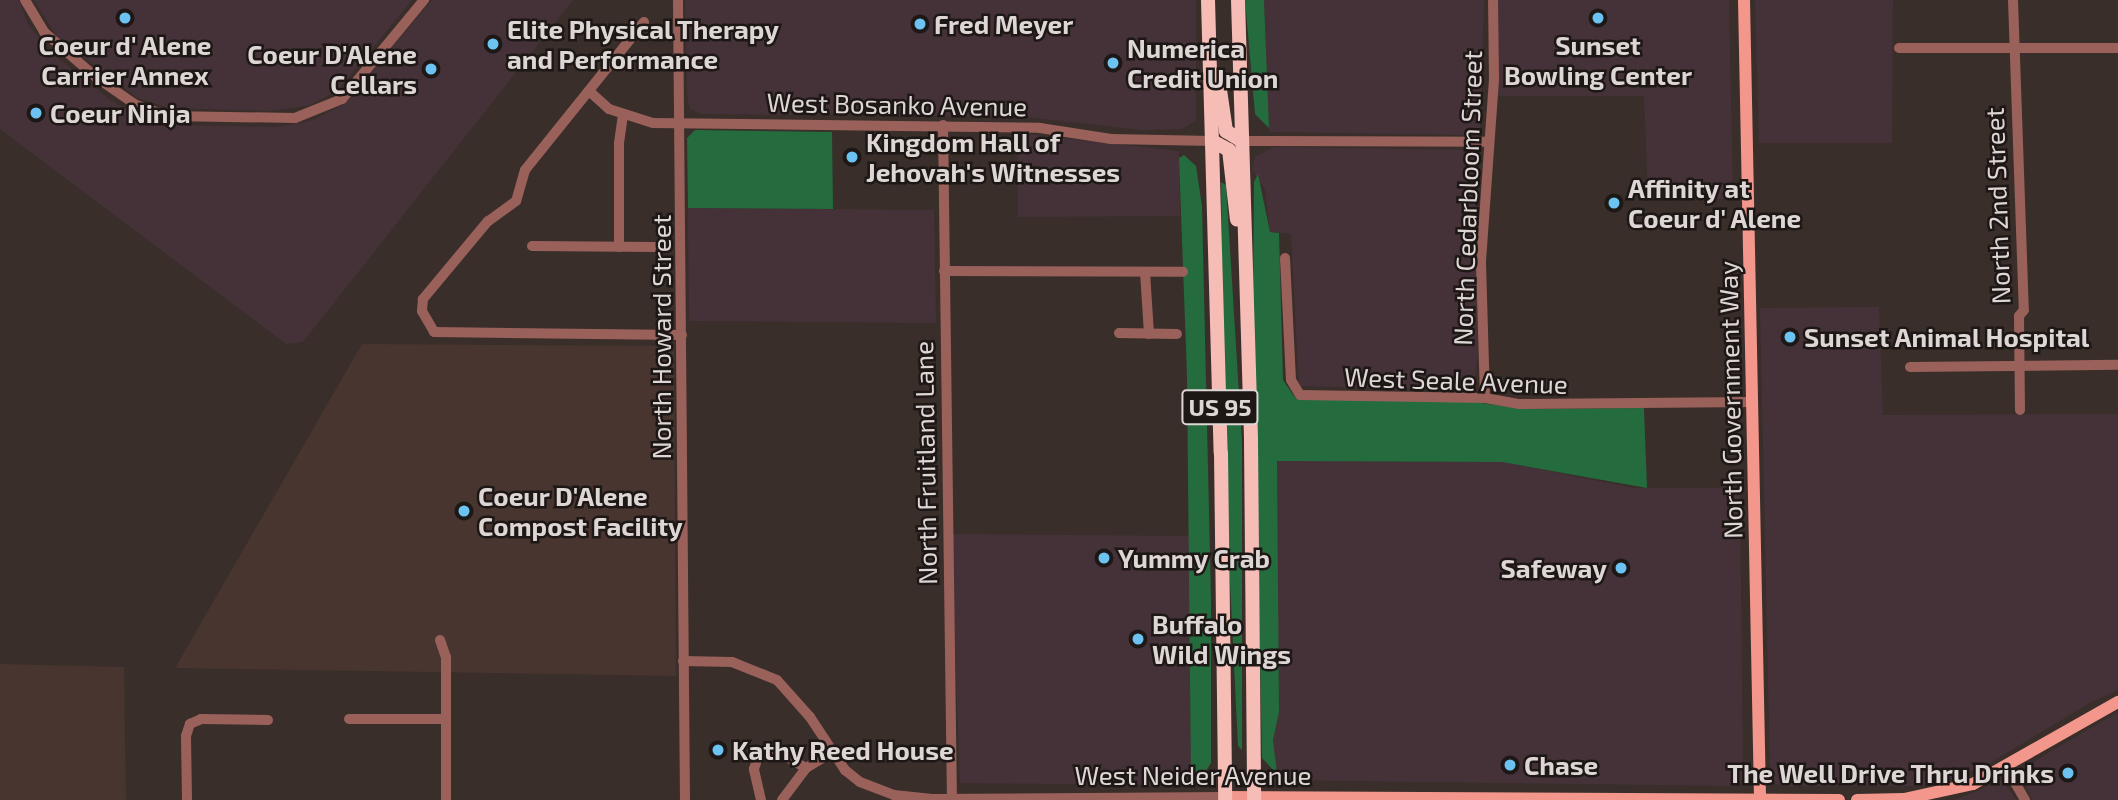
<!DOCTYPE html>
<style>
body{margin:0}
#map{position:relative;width:2118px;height:800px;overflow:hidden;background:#392e2a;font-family:"Exo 2",sans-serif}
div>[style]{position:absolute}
.commercial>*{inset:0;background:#453239}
.built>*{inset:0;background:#48352f}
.green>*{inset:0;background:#246b3e}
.minor>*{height:10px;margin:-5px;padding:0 5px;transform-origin:5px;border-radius:5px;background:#9a615b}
.major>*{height:12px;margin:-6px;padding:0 6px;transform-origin:6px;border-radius:6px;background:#f3978d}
.highway>*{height:14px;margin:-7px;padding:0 7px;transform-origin:7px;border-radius:7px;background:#f6bdb6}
.dots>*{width:19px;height:19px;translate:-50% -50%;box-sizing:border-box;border:4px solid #1d1716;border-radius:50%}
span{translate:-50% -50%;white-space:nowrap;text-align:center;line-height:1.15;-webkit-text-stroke:5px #1d1716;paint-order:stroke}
.shield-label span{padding:2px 5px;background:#1d1716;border:2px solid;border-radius:5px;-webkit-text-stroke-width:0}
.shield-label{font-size:24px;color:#ded6d4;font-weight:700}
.poi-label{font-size:26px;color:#ded6d4;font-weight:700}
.left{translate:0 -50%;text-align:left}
.right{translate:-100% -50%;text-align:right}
.street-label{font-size:26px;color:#ded6d4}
</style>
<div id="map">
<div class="commercial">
<i style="clip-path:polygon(0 0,19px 0,28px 24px,48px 50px,110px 100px,140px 117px,173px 125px,275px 127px,311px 121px,343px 105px,432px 0,573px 0,303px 342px,286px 344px,0 129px)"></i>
<i style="clip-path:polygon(34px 0,412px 0,338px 90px,311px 105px,271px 111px,169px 108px,138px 98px,58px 38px)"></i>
<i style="clip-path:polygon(685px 0,1196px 0,1196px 120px,1182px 129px,1141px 130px,1026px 117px,701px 114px,690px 109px,687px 95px)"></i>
<i style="clip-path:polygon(1264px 0,1484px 0,1480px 130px,1473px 135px,1269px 132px)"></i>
<i style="clip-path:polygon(1498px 0,1729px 0,1733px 199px,1648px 198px,1644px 96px,1497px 96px)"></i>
<i style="clip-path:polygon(1755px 0,1893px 0,1892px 143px,1759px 143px)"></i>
<i style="clip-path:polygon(1017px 133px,1179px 151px,1180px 216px,1018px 217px)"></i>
<i style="clip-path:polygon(1274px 147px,1476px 150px,1478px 354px,1473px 391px,1299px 386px,1291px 234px,1270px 232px,1265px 190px,1252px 170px,1255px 157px)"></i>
<i style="clip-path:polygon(688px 208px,934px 210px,936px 323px,689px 321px)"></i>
<i style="clip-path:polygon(1879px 307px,1883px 415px,2118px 414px,2118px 690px,2093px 701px,1988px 764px,1949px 780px,1921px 786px,1783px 786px,1774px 783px,1770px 771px,1760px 308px)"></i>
<i style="clip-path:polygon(1276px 461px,1502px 462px,1634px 488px,1740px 488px,1743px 779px,1734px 786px,1277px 780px,1273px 740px,1279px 712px)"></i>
<i style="clip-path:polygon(951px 534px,1190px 536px,1191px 785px,960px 783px)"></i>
<i style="clip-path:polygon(2118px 712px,2118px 800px,2032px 800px,2019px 770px)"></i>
<i style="clip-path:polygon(2001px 780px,2017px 800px,1954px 800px,1985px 788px)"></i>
</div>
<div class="built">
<i style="clip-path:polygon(362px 344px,674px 346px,676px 676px,175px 668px)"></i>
<i style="clip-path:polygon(0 664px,124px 667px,126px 800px,0 800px)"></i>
</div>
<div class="green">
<i style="clip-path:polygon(1245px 0,1264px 0,1269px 128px,1255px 114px)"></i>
<i style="clip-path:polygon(695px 130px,832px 132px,833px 209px,688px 208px,687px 138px)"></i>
<i style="clip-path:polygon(1184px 155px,1196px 166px,1202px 206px,1211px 598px,1211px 763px,1204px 774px,1191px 780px,1187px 376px,1179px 158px)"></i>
<i style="clip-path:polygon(1258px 174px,1270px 232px,1279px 233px,1283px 380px,1296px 399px,1474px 402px,1523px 409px,1644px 408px,1647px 488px,1502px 462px,1277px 461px,1279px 712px,1273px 740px,1277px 774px,1262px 758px,1253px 295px,1254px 182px)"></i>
<i style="clip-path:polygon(1221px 182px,1226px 185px,1242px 442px,1242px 750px,1238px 746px,1225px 481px)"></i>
</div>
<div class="minor">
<i style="left:25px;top:0;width:37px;rotate:59deg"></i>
<i style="left:44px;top:32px;width:70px;rotate:41deg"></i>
<i style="left:97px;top:78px;width:47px;rotate:34.7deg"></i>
<i style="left:136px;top:105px;width:34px;rotate:19deg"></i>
<i style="left:168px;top:116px;width:127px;rotate:0.9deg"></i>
<i style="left:295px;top:118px;width:51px;rotate:-22deg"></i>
<i style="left:342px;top:99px;width:129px;rotate:-50.4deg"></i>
<i style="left:678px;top:0;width:800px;rotate:89.5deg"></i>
<i style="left:2013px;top:0;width:310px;rotate:88deg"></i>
<i style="left:2024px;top:310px;width:8px;rotate:130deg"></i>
<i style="left:2019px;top:316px;width:94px;rotate:89.4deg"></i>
<i style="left:644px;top:22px;width:190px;rotate:128.8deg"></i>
<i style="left:525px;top:170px;width:32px;rotate:106deg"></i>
<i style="left:516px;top:201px;width:34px;rotate:144deg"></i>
<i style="left:488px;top:221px;width:102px;rotate:129.8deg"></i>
<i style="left:423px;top:299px;width:12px;rotate:95deg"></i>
<i style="left:422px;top:311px;width:24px;rotate:60deg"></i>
<i style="left:434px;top:332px;width:248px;rotate:0.7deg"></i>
<i style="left:1899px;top:48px;width:219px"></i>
<i style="left:589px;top:91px;width:27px;rotate:42deg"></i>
<i style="left:609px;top:109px;width:46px;rotate:17.7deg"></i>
<i style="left:653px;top:123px;width:387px;rotate:0.7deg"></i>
<i style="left:1040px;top:128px;width:72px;rotate:8.8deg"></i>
<i style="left:1111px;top:139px;width:101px;rotate:1.1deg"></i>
<i style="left:943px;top:125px;width:675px;rotate:89.24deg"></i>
<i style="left:1242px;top:141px;width:247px;rotate:0.2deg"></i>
<i style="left:532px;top:246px;width:123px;rotate:0.5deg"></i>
<i style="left:619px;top:247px;width:104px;rotate:-90deg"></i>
<i style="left:619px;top:143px;width:27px;rotate:-82deg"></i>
<i style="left:1285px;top:258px;width:122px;rotate:87.2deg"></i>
<i style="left:1291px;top:380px;width:17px;rotate:59deg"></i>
<i style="left:1300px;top:395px;width:185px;rotate:0.9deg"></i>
<i style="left:1485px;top:398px;width:35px;rotate:10deg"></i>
<i style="left:1519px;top:404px;width:233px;rotate:-0.5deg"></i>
<i style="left:944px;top:271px;width:239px;rotate:0.2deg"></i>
<i style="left:1145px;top:272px;width:62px;rotate:86.3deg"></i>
<i style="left:1119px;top:333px;width:58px;rotate:1deg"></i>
<i style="left:1910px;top:367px;width:208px;rotate:-0.6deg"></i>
<i style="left:1485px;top:398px;width:137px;rotate:-91.7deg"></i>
<i style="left:1481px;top:261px;width:182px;rotate:-85.9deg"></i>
<i style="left:1494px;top:79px;width:79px;rotate:-90.7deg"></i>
<i style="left:440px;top:640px;width:18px;rotate:71deg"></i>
<i style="left:446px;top:657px;width:143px;rotate:90deg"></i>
<i style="left:683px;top:661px;width:49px;rotate:1.2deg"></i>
<i style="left:732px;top:662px;width:48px;rotate:21.8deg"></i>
<i style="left:777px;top:680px;width:50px;rotate:48.3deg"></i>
<i style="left:810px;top:717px;width:64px;rotate:56.6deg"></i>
<i style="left:845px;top:770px;width:19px;rotate:39deg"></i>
<i style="left:860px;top:782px;width:36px;rotate:21deg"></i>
<i style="left:894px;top:795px;width:36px;rotate:6deg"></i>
<i style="left:930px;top:799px;width:295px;rotate:-0.4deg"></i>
<i style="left:349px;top:719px;width:97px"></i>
<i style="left:2006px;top:767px;width:38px;rotate:60deg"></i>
<i style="left:187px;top:800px;width:64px;rotate:-90.9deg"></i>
<i style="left:186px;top:736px;width:13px;rotate:-72deg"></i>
<i style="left:190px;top:724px;width:12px;rotate:-24deg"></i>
<i style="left:201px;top:719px;width:67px;rotate:0.9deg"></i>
<i style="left:761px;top:800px;width:32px;rotate:-103deg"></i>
<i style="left:754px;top:769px;width:20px;rotate:-72deg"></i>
<i style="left:760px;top:750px;width:13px;rotate:-4deg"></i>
<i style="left:773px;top:749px;width:38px;rotate:30deg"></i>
<i style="left:782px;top:800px;width:40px;rotate:-53deg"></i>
<i style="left:806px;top:768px;width:29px;rotate:-31deg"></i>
</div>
<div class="major">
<i style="left:1744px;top:0;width:800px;rotate:88.85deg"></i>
<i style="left:1225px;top:797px;width:614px;rotate:0.28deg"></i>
<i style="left:1857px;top:800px;width:47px;rotate:-1.2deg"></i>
<i style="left:1904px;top:799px;width:71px;rotate:-12.3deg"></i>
<i style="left:1973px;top:784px;width:167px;rotate:-29.5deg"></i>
</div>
<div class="highway">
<i style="left:1208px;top:0;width:453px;rotate:88.4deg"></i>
<i style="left:1221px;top:453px;width:347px;rotate:89.3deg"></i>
<i style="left:1238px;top:0;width:440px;rotate:88.3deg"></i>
<i style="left:1251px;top:440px;width:360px;rotate:89.5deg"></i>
<i style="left:1219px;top:83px;width:49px;rotate:81.7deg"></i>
<i style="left:1226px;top:131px;width:19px;rotate:32deg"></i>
<i style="left:1212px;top:141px;width:19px;rotate:28deg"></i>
<i style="left:1229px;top:150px;width:70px;rotate:83.5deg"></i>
</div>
<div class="dots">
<i style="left:125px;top:18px;background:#6cc3f2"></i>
<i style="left:1598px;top:18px;background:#6cc3f2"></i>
<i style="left:920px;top:24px;background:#6cc3f2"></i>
<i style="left:493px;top:44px;background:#6cc3f2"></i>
<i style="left:1113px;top:63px;background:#6cc3f2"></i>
<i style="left:431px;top:69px;background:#6cc3f2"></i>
<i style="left:36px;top:113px;background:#6cc3f2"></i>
<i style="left:852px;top:157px;background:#6cc3f2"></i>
<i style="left:1614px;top:203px;background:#6cc3f2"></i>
<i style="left:1790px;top:337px;background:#6cc3f2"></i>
<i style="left:464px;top:511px;background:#6cc3f2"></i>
<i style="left:1104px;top:558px;background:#6cc3f2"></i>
<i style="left:1621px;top:568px;background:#6cc3f2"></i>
<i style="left:1138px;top:639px;background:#6cc3f2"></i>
<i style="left:718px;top:750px;background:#6cc3f2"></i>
<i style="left:1510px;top:765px;background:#6cc3f2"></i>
<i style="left:2068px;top:773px;background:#6cc3f2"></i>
</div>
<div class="shield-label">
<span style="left:1220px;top:407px">US 95</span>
</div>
<div class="poi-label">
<span class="left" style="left:934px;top:24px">Fred Meyer</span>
<span class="left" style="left:507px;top:44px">Elite Physical Therapy<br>and Performance</span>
<span style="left:125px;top:60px">Coeur d' Alene<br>Carrier Annex</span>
<span style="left:1598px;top:60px">Sunset<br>Bowling Center</span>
<span class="left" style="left:1127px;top:63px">Numerica<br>Credit Union</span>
<span class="right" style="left:417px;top:69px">Coeur D'Alene<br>Cellars</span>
<span class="left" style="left:50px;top:113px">Coeur Ninja</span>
<span class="left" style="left:866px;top:157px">Kingdom Hall of<br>Jehovah's Witnesses</span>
<span class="left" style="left:1628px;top:203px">Affinity at<br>Coeur d' Alene</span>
<span class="left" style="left:1804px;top:337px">Sunset Animal Hospital</span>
<span class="left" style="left:478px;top:511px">Coeur D'Alene<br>Compost Facility</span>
<span class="left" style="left:1118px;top:558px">Yummy Crab</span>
<span class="right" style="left:1607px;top:568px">Safeway</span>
<span class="left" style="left:1152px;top:639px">Buffalo<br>Wild Wings</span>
<span class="left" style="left:732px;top:750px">Kathy Reed House</span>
<span class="left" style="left:1524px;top:765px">Chase</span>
<span class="right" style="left:2054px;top:773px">The Well Drive Thru Drinks</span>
</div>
<div class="street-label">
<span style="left:897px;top:104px;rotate:1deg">West Bosanko Avenue</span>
<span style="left:1467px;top:198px;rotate:-88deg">North Cedarbloom Street</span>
<span style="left:1997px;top:206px;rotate:-92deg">North 2nd Street</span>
<span style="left:661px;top:337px;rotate:-90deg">North Howard Street</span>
<span style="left:1456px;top:380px;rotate:2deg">West Seale Avenue</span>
<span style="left:1730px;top:400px;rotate:-91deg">North Government Way</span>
<span style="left:925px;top:463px;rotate:-91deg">North Fruitland Lane</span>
<span style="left:1193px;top:775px">West Neider Avenue</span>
</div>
</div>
